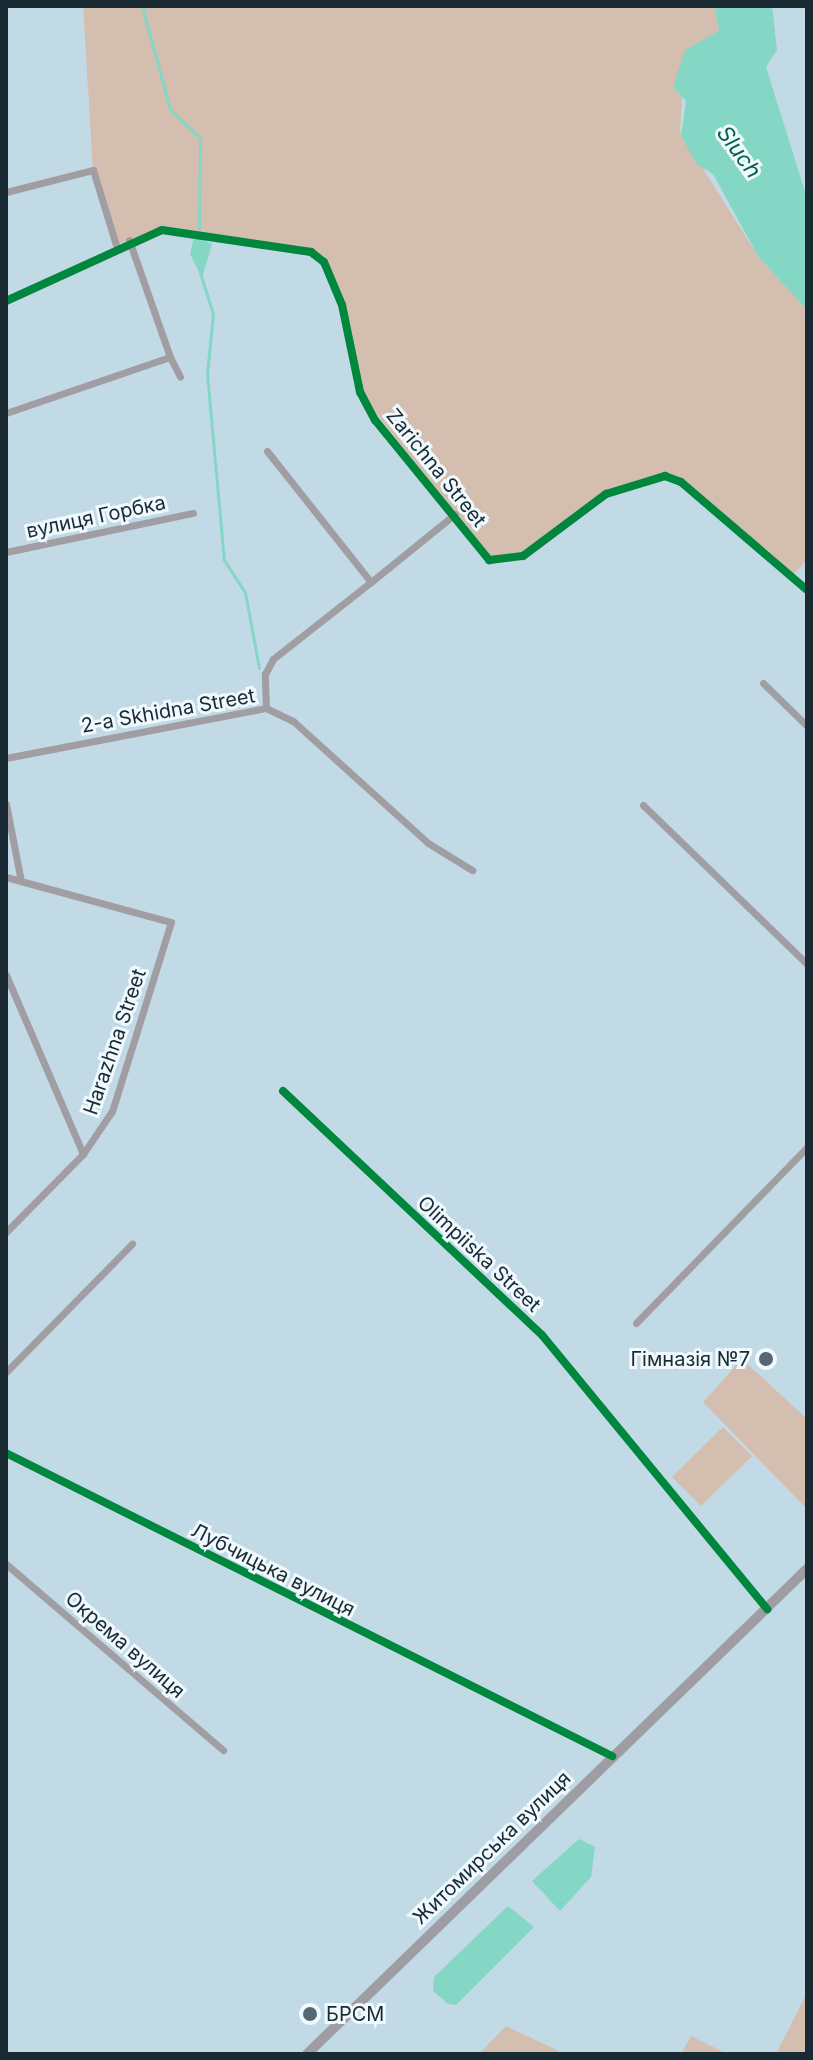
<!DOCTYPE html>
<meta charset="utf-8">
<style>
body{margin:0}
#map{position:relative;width:813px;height:2060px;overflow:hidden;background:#c2d9e6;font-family:Inter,sans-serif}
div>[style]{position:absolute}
.green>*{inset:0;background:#d4beaf}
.water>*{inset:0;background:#84d7c5}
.stream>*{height:3px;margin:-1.5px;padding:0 1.5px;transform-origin:1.5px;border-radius:1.5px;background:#84d7c5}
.minor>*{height:7px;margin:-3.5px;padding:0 3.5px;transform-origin:3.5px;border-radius:3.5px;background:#a09ea2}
.secondary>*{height:10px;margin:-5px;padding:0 5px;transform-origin:5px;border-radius:5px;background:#9d9da3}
.cycleway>*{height:8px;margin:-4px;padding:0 4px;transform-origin:4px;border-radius:4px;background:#00873e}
.dots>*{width:22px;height:22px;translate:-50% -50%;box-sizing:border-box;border:4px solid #f0f9fd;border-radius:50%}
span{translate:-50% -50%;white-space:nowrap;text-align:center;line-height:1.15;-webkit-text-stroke:6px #f0f9fd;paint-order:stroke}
.street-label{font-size:20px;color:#1a2a33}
.poi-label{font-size:20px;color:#1a2a33}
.right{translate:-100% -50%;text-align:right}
.left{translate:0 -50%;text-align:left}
.water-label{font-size:22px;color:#02614e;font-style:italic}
.frame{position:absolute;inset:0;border:8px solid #1a2a33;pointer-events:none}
</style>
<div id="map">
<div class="green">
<i style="clip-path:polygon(83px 6px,714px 6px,719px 31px,684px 67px,680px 132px,758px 256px,807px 310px,807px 560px,791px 577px,682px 482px,665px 476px,606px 494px,523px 556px,489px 560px,360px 392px,348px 326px,324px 262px,311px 252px,198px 232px,148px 233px,116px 245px,93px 170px)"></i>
<i style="clip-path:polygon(742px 1359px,807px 1419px,807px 1509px,703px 1402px)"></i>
<i style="clip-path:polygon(723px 1427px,752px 1456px,701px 1506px,672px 1477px)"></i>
<i style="clip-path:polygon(807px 1993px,807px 2054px,776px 2054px)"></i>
<i style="clip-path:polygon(506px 2026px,565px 2054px,479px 2054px)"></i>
<i style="clip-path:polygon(691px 2036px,727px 2054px,681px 2054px)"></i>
</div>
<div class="water">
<i style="clip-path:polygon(714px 6px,772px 6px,777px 50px,766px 67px,807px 198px,807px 310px,758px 256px,713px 174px,697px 164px,681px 136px,686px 101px,673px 87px,685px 50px,719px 31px)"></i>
<i style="clip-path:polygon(194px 236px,212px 244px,202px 278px,190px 254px)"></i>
<i style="clip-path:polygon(579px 1839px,595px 1847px,591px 1877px,560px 1911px,532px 1881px)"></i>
<i style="clip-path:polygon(508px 1906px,534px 1927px,456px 2005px,448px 2004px,433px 1991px,434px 1977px)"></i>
</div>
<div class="stream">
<i style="left:142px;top:6px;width:107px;rotate:74.8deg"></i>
<i style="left:170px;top:109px;width:42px;rotate:44deg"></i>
<i style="left:200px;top:138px;width:90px;rotate:90.6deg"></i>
<i style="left:200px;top:273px;width:43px;rotate:72.4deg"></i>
<i style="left:213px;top:314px;width:60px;rotate:95.7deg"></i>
<i style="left:207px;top:374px;width:187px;rotate:84.8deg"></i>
<i style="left:224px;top:560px;width:38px;rotate:57deg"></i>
<i style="left:245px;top:592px;width:77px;rotate:79.6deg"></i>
</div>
<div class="minor">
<i style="left:6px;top:192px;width:90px;rotate:-14.2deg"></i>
<i style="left:93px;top:170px;width:78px;rotate:73deg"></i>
<i style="left:129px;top:240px;width:124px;rotate:70.7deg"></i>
<i style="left:6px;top:301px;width:171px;rotate:-24.5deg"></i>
<i style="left:162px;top:230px;width:151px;rotate:8.4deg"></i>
<i style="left:311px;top:252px;width:16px;rotate:38deg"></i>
<i style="left:324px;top:262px;width:47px;rotate:67.3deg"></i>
<i style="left:342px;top:305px;width:89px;rotate:78.3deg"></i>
<i style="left:360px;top:392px;width:32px;rotate:62deg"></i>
<i style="left:375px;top:420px;width:181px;rotate:50.8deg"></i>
<i style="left:489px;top:560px;width:34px;rotate:-7deg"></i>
<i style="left:523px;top:556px;width:104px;rotate:-36.8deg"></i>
<i style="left:606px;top:494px;width:62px;rotate:-17deg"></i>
<i style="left:665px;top:476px;width:17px;rotate:21deg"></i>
<i style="left:681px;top:482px;width:166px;rotate:40.6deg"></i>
<i style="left:6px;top:413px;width:173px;rotate:-18.9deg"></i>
<i style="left:170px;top:357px;width:22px;rotate:63deg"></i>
<i style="left:267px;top:451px;width:167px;rotate:51.6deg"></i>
<i style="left:371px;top:582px;width:108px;rotate:-39deg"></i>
<i style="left:6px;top:552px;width:191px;rotate:-11.8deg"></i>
<i style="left:763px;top:683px;width:62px;rotate:44.3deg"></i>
<i style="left:266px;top:708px;width:34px;rotate:-92deg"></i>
<i style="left:265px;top:674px;width:17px;rotate:-62deg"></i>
<i style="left:273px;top:659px;width:125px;rotate:-38.2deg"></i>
<i style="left:6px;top:758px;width:265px;rotate:-10.9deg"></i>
<i style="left:266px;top:708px;width:30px;rotate:26deg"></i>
<i style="left:293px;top:721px;width:182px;rotate:42.1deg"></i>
<i style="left:428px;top:843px;width:52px;rotate:31.5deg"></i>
<i style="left:6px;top:804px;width:78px;rotate:79deg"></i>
<i style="left:643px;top:805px;width:228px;rotate:44.1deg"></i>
<i style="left:6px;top:877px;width:171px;rotate:15.3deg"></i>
<i style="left:171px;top:922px;width:198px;rotate:107.3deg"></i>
<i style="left:112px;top:1111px;width:52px;rotate:124deg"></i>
<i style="left:83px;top:1154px;width:110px;rotate:134.6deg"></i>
<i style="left:6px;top:975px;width:195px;rotate:66.7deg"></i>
<i style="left:283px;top:1091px;width:356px;rotate:43.3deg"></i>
<i style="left:542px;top:1335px;width:355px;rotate:50.6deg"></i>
<i style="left:636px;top:1323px;width:245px;rotate:-45.8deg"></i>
<i style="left:6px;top:1372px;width:180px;rotate:-45.5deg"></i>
<i style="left:6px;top:1453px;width:678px;rotate:26.57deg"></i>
<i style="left:6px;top:1564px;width:286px;rotate:40.6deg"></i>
</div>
<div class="secondary">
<i style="left:307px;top:2054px;width:697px;rotate:-44.13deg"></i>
</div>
<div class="cycleway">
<i style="left:6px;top:301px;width:171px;rotate:-24.5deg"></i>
<i style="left:162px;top:230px;width:151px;rotate:8.4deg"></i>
<i style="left:311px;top:252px;width:16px;rotate:38deg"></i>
<i style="left:324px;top:262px;width:47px;rotate:67.3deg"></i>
<i style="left:342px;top:305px;width:89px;rotate:78.3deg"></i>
<i style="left:360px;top:392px;width:32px;rotate:62deg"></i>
<i style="left:375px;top:420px;width:181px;rotate:50.8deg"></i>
<i style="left:489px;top:560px;width:34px;rotate:-7deg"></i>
<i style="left:523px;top:556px;width:104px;rotate:-36.8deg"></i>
<i style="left:606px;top:494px;width:62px;rotate:-17deg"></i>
<i style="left:665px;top:476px;width:17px;rotate:21deg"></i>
<i style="left:681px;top:482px;width:166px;rotate:40.6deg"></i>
<i style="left:283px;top:1091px;width:356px;rotate:43.3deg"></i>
<i style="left:542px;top:1335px;width:355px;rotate:50.6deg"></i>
<i style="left:6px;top:1453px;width:678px;rotate:26.57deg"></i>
</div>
<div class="dots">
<i style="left:766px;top:1359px;background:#556772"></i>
<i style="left:310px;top:2014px;background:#556772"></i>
</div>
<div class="street-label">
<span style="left:436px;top:468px;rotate:51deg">Zarichna Street</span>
<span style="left:96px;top:517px;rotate:-12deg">вулиця Горбка</span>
<span style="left:168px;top:711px;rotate:-10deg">2-a Skhidna Street</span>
<span style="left:115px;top:1042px;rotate:-71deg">Harazhna Street</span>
<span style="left:479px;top:1254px;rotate:43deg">Olimpiiska Street</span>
<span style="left:273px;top:1570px;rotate:27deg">Лубчицька вулиця</span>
<span style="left:125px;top:1645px;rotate:41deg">Окрема вулиця</span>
<span style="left:492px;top:1848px;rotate:-44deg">Житомирська вулиця</span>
</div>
<div class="poi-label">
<span class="right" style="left:750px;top:1359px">Гімназія №7</span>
<span class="left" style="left:326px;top:2014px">БРСМ</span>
</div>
<div class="water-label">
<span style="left:739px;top:152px;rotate:54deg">Sluch</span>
</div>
<div class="frame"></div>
</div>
